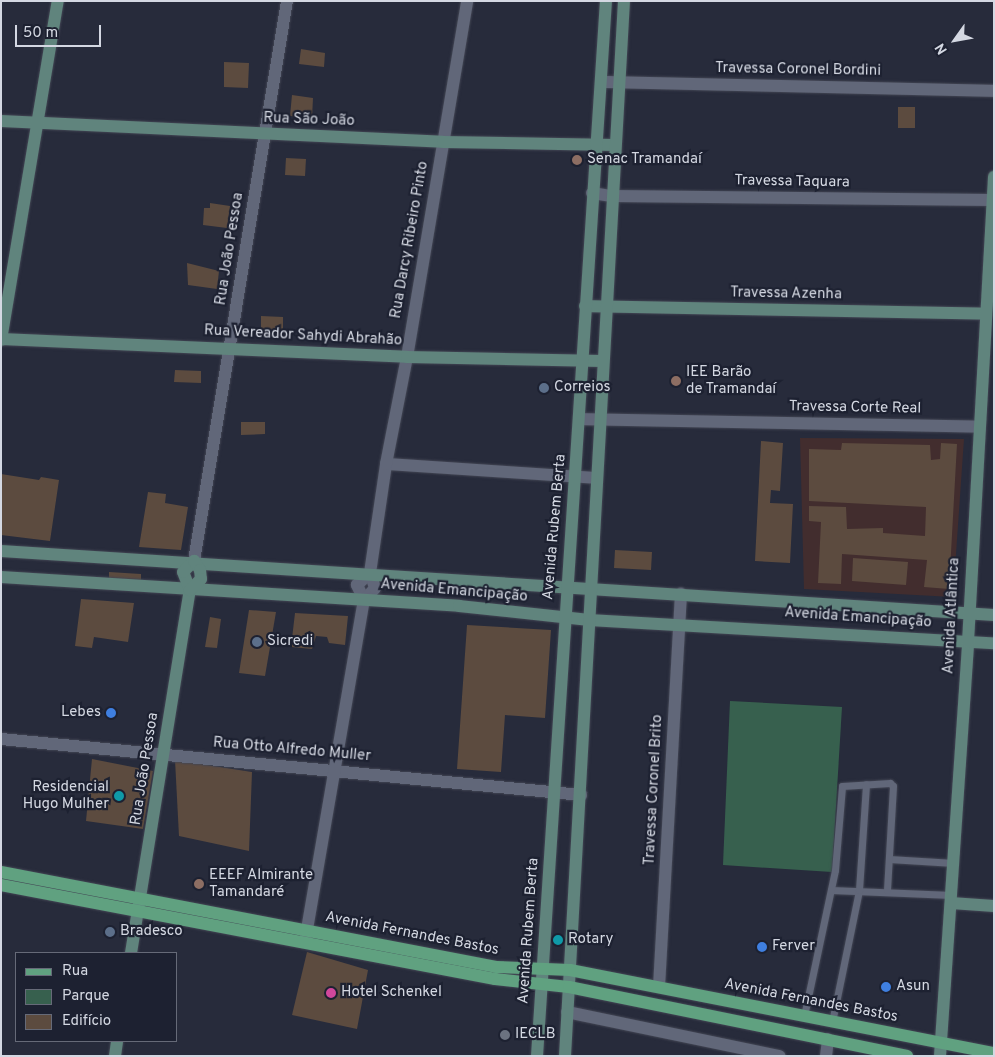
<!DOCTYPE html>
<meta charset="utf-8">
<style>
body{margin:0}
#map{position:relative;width:995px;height:1057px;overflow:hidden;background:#272b3b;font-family:Overpass,sans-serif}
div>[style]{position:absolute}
.medical>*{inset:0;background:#422d2e}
.green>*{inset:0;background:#37604e}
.building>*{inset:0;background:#5c4b3f}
.roads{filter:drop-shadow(0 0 1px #434654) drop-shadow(0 0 1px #434654)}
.lane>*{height:7px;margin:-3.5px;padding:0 3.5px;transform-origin:3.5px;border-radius:3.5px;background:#616779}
.street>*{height:12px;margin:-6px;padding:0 6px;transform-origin:6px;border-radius:6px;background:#616779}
.secondary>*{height:12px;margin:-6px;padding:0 6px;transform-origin:6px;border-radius:6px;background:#60847d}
.primary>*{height:12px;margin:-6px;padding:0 6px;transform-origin:6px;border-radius:6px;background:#60a180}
.dots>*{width:14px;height:14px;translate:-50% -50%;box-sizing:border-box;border:2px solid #1d2131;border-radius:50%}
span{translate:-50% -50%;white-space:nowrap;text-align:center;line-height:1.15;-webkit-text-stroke:4.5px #1d2131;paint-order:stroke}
.street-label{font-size:15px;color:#d4d8e2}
.poi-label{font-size:15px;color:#d4d8e2}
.left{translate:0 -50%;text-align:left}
.right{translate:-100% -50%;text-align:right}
.frame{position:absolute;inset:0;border:2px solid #d4d8e2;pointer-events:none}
.legend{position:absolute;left:15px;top:952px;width:162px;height:90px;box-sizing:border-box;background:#1d2131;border:1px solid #666a78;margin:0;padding:6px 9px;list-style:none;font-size:15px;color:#d4d8e2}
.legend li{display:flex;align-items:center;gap:10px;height:25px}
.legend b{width:25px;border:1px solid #666a78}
.north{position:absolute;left:930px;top:15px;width:50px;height:50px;-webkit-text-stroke:4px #1d2131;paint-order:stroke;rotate:238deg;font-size:14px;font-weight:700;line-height:20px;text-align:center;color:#d4d8e2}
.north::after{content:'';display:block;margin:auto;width:18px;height:22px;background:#d4d8e2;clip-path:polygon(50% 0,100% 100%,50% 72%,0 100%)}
.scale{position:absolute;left:15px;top:25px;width:86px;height:22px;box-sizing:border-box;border:2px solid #d4d8e2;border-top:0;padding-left:6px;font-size:15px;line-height:18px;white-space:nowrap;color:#d4d8e2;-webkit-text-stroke:4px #1d2131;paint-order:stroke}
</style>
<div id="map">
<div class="medical">
<i style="clip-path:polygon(800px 438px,964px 439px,953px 597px,804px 589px)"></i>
</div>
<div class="green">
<i style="clip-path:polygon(730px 701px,842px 707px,832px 872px,723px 865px)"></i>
</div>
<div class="building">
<i style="clip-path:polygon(301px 49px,325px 53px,324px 67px,299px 64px)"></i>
<i style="clip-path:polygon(224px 62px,249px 63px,248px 88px,224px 87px)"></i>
<i style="clip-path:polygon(292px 95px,313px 98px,312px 118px,290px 116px)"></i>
<i style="clip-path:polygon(898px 107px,915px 107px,915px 128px,898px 128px)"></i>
<i style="clip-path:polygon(286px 158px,306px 159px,305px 176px,285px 175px)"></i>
<i style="clip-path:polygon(210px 203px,230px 206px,227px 228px,203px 225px,204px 208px,210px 208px)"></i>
<i style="clip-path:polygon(187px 263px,219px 271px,217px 289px,188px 285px)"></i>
<i style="clip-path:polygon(261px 316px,283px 317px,283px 331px,261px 330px)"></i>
<i style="clip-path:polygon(175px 370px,201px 371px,201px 383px,174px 382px)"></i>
<i style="clip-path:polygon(241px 422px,265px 422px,265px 434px,241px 435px)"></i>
<i style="clip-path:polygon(761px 441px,783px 443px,780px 491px,771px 490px,770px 503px,793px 504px,790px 563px,755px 561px)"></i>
<i style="clip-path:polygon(842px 443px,930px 445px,931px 460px,940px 459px,941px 443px,957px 444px,949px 589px,924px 587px,927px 560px,842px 554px,841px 584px,818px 583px,821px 522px,809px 521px,809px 506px,846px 507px,847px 529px,883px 528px,883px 533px,925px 536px,926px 507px,809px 501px,809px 449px,841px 450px)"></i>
<i style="clip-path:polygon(1px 474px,39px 480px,41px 477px,59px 480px,50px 541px,1px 535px)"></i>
<i style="clip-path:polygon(148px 492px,166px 494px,165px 503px,188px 507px,181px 550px,139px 547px)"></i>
<i style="clip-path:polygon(615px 550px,652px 552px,651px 570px,614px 568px)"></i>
<i style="clip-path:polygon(853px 558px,908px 562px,906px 585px,852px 581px)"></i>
<i style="clip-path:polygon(109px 572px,141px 574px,141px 580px,109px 579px)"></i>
<i style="clip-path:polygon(81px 599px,134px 603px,128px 642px,94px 637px,92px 648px,75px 646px)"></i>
<i style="clip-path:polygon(249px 610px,276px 612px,265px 676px,239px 673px)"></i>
<i style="clip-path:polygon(295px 613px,348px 616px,345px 645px,329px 643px,327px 637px,316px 636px,312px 649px,291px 647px)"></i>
<i style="clip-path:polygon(210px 617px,221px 619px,217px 648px,205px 647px)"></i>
<i style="clip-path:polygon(467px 625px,551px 630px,545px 718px,505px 715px,501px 772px,457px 769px)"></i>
<i style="clip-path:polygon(92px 759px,153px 771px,143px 829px,86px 821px)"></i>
<i style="clip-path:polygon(175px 760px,252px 772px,249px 851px,179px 836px)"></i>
<i style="clip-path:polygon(307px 952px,368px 970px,357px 1029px,292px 1015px)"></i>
</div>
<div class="roads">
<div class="lane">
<i style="left:889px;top:859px;width:65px;rotate:3.5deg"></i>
<i style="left:831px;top:890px;width:121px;rotate:2.4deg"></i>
<i style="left:804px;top:1016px;width:149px;rotate:-78deg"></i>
<i style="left:835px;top:870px;width:84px;rotate:-85.2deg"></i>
<i style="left:842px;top:786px;width:48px;rotate:-3.6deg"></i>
<i style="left:890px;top:783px;width:4px;rotate:45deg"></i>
<i style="left:893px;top:786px;width:104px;rotate:93.3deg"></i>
<i style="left:832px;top:1022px;width:135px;rotate:-78.4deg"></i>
<i style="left:859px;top:890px;width:106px;rotate:-86.2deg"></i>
</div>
<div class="street">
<i style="left:601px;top:82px;width:393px;rotate:1.3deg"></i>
<i style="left:592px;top:193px;width:20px;rotate:9deg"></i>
<i style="left:612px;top:196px;width:380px;rotate:0.6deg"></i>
<i style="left:580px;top:419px;width:399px;rotate:1.1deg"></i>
<i style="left:386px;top:464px;width:211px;rotate:3.8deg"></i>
<i style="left:194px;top:561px;width:568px;rotate:-80.57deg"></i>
<i style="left:364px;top:600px;width:17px;rotate:-115deg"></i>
<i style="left:357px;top:585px;width:18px;rotate:-43deg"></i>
<i style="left:1px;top:739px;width:583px;rotate:5.51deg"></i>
<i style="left:305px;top:941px;width:346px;rotate:-80.2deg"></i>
<i style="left:364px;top:600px;width:16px;rotate:-47deg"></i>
<i style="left:375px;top:588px;width:16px;rotate:-108deg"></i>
<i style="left:370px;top:573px;width:110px;rotate:-81.6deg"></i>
<i style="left:386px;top:464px;width:109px;rotate:-78.9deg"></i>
<i style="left:407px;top:357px;width:361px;rotate:-80.4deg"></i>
<i style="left:659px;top:987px;width:394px;rotate:-86.8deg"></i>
<i style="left:567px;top:1012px;width:217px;rotate:11.7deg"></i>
<i style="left:826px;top:1056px;width:17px;rotate:-83deg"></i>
</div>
<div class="secondary">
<i style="left:1px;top:121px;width:442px;rotate:2.7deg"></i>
<i style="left:443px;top:142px;width:172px;rotate:1deg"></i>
<i style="left:585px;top:306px;width:400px;rotate:1.1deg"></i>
<i style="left:1px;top:339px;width:406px;rotate:2.5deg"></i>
<i style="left:407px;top:357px;width:195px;rotate:1.2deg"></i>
<i style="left:1px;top:340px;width:344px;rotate:-80.5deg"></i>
<i style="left:1px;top:551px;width:995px;rotate:3.69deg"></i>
<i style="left:1px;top:577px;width:459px;rotate:3.6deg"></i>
<i style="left:459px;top:606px;width:131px;rotate:6.1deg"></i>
<i style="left:589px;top:620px;width:406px;rotate:3.3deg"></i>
<i style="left:951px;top:903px;width:43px;rotate:4deg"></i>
<i style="left:131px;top:953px;width:368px;rotate:-80.8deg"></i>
<i style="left:190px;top:590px;width:19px;rotate:-111deg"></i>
<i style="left:183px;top:572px;width:16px;rotate:-45deg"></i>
<i style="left:194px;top:561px;width:11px;rotate:56deg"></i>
<i style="left:200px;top:570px;width:9px;rotate:84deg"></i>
<i style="left:201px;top:579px;width:16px;rotate:135deg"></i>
<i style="left:115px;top:1056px;width:15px;rotate:-82deg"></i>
<i style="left:537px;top:1056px;width:1057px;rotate:-86.26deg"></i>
<i style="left:565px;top:1056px;width:1057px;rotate:-86.8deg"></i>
<i style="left:940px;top:1056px;width:415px;rotate:-86.1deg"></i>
<i style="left:968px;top:642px;width:466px;rotate:-86.8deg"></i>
</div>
<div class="primary">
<i style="left:1px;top:872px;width:504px;rotate:10.86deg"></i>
<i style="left:496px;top:967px;width:74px;rotate:2.3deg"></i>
<i style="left:570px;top:970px;width:432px;rotate:11.1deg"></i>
<i style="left:1px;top:885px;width:503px;rotate:10.77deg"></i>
<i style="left:495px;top:979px;width:74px;rotate:6.2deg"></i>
<i style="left:569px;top:987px;width:345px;rotate:11.5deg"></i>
</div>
</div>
<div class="dots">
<i style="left:577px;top:160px;background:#8d6e63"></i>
<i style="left:676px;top:381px;background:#8d6e63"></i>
<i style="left:544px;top:388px;background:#5c6f8a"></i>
<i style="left:257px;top:642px;background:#5c6f8a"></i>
<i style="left:111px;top:713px;background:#3f7fe0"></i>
<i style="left:119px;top:796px;background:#0f9aa8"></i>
<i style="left:199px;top:884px;background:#8d6e63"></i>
<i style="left:110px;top:932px;background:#5c6f8a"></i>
<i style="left:558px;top:940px;background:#0f9aa8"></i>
<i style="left:762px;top:947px;background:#3f7fe0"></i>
<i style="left:886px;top:987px;background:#3f7fe0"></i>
<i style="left:331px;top:993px;background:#d1479c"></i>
<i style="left:505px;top:1035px;background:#6b7280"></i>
</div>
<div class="street-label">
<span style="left:798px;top:70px;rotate:1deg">Travessa Coronel Bordini</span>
<span style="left:309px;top:120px;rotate:2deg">Rua São João</span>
<span style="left:792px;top:182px;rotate:1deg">Travessa Taquara</span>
<span style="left:410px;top:240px;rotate:-80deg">Rua Darcy Ribeiro Pinto</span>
<span style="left:230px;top:249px;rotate:-81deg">Rua João Pessoa</span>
<span style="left:786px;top:294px;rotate:1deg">Travessa Azenha</span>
<span style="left:303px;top:336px;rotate:3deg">Rua Vereador Sahydi Abrahão</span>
<span style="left:855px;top:408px;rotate:1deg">Travessa Corte Real</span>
<span style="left:555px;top:527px;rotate:-85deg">Avenida Rubem Berta</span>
<span style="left:454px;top:591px;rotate:5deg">Avenida Emancipação</span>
<span style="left:952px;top:616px;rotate:-87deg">Avenida Atlântica</span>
<span style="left:858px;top:618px;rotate:4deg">Avenida Emancipação</span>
<span style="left:292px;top:750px;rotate:5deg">Rua Otto Alfredo Muller</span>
<span style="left:145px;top:769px;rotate:-81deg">Rua João Pessoa</span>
<span style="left:654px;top:790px;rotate:-87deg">Travessa Coronel Brito</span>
<span style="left:529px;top:931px;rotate:-86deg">Avenida Rubem Berta</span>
<span style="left:412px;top:934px;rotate:11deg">Avenida Fernandes Bastos</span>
<span style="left:811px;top:1001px;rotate:11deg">Avenida Fernandes Bastos</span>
</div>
<div class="poi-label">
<span class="left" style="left:587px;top:160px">Senac Tramandaí</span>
<span class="left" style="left:686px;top:381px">IEE Barão<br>de Tramandaí</span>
<span class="left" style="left:554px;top:388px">Correios</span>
<span class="left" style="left:267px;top:642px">Sicredi</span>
<span class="right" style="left:101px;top:713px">Lebes</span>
<span class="right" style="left:109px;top:796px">Residencial<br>Hugo Mulher</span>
<span class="left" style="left:209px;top:884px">EEEF Almirante<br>Tamandaré</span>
<span class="left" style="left:120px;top:932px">Bradesco</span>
<span class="left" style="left:568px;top:940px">Rotary</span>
<span class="left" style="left:772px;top:947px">Ferver</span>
<span class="left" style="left:896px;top:987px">Asun</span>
<span class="left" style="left:341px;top:993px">Hotel Schenkel</span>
<span class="left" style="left:515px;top:1035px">IECLB</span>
</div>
<div class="frame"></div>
<ul class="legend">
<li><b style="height:6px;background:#60a180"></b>Rua</li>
<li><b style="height:14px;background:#37604e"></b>Parque</li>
<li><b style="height:14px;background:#5c4b3f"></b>Edifício</li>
</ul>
<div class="north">N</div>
<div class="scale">50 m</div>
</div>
